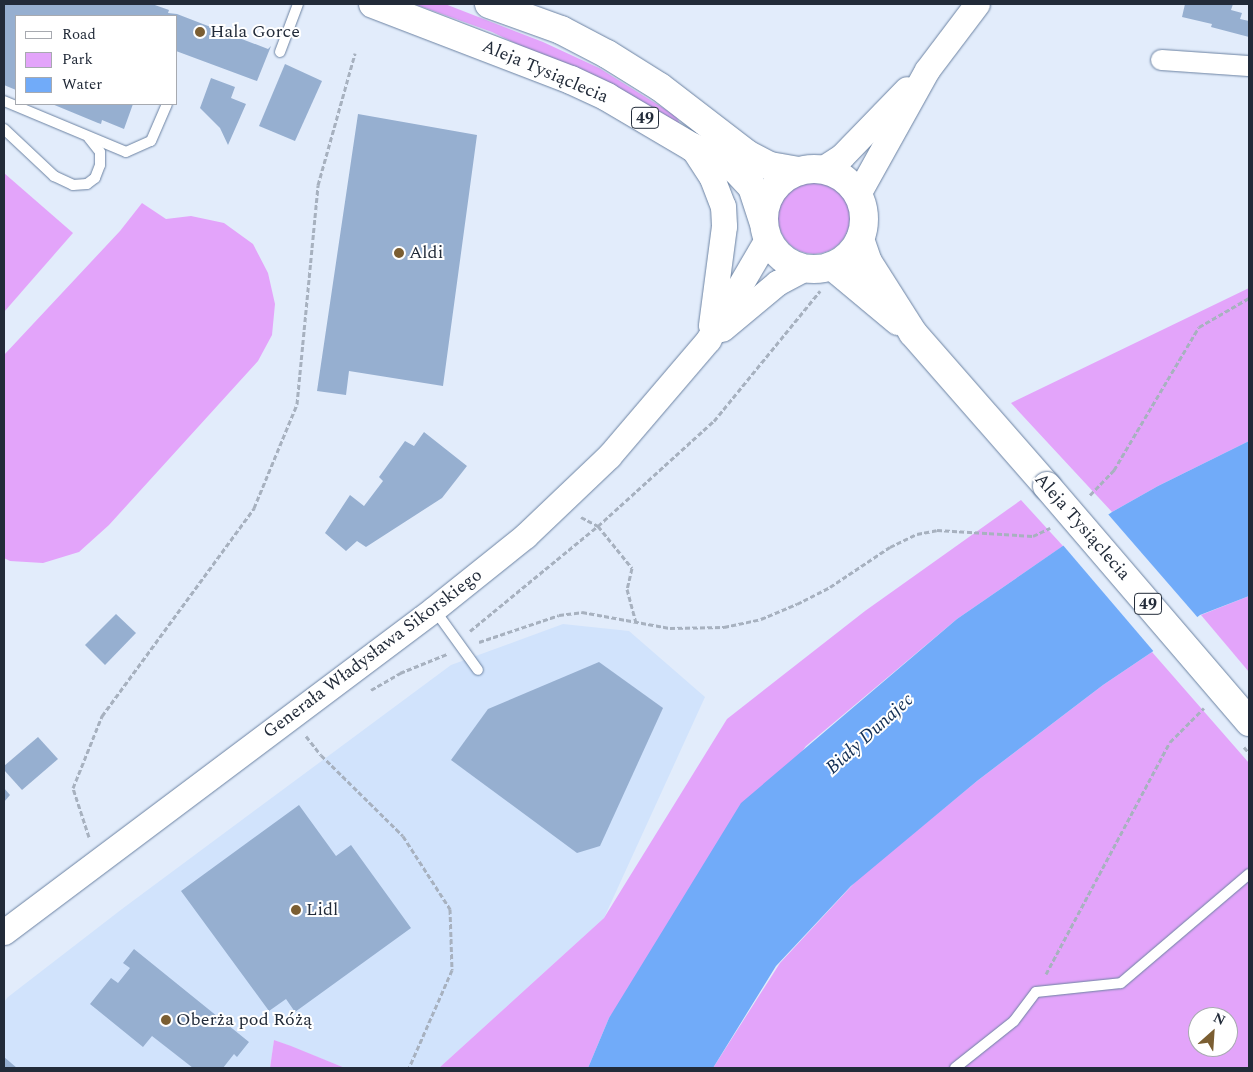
<!DOCTYPE html>
<meta charset="utf-8">
<style>
body{margin:0}
#map{position:relative;width:1253px;height:1072px;overflow:hidden;background:#e2ecfb;font-family:Spectral,serif}
div>[style]{position:absolute}
.built>*{inset:0;background:#d1e3fc}
.green>*{inset:0;background:#e3a4fa}
.round{border-radius:50%}
.water>*{inset:0;background:#71abf9}
.pier>*{inset:0;background:#e2ecfb}
.building>*{inset:0;background:#96afd0}
.path>*{height:3px;margin-top:-1.5px;transform-origin:0;background:repeating-linear-gradient(90deg,#a7b1bf 0 5px,transparent 0 7.5px)}
.roads{filter:drop-shadow(0 0 1px #6b82a2) drop-shadow(0 0 1px #6b82a2)}
.service>*{height:10px;margin:-5px;padding:0 5px;transform-origin:5px;border-radius:5px;background:#fff}
.minor>*{height:20px;margin:-10px;padding:0 10px;transform-origin:10px;border-radius:10px;background:#fff}
.tertiary>*{height:25px;margin:-12.5px;padding:0 12.5px;transform-origin:12.5px;border-radius:12.5px;background:#fff}
.primary>*{height:28px;margin:-14px;padding:0 14px;transform-origin:14px;border-radius:14px;background:#fff}
.primary>.ring{margin:-14px;padding:0;box-sizing:content-box;background:none;border:28px solid #fff;border-radius:50%}
.bridges{filter:drop-shadow(0 0 1px #6b82a2) drop-shadow(0 0 1px #6b82a2)}
.primary-bridge>*{height:28px;margin:-14px;padding:0 14px;transform-origin:14px;border-radius:14px;background:#fff}
.dots>*{width:14px;height:14px;translate:-50% -50%;box-sizing:border-box;border:2px solid #fff;border-radius:50%}
span{translate:-50% -50%;white-space:nowrap;text-align:center;line-height:1.15;-webkit-text-stroke:4px #fff;paint-order:stroke}
.shield-label span{padding:1px 4px;background:#fff;border:1px solid;border-radius:4px;-webkit-text-stroke-width:0}
.shield-label{font-size:16px;color:#222b39;font-weight:700}
.poi-label{font-size:18px;color:#222b39}
.left{translate:0 -50%;text-align:left}
.street-label{font-size:18px;color:#222b39}
.water-label{font-size:19px;color:#112d53;font-style:italic}
.frame{position:absolute;inset:0;border:5px solid #222b39;pointer-events:none}
.legend{position:absolute;left:15px;top:15px;width:162px;height:90px;box-sizing:border-box;background:#fff;border:1px solid #a7aab0;margin:0;padding:6px 9px;list-style:none;font-size:15px;color:#222b39}
.legend li{display:flex;align-items:center;gap:10px;height:25px}
.legend b{width:25px;border:1px solid #a7aab0}
.north{position:absolute;left:1188px;top:1007px;width:50px;height:50px;box-sizing:border-box;background:#fff;border:1px solid #a7aab0;border-radius:50%;rotate:26deg;font-size:14px;font-weight:700;line-height:20px;text-align:center;color:#222b39}
.north::after{content:'';display:block;margin:auto;width:18px;height:22px;background:#7b5e32;clip-path:polygon(50% 0,100% 100%,50% 72%,0 100%)}
</style>
<div id="map">
<div class="built">
<i style="clip-path:polygon(563px 624px,629px 631px,705px 697px,604px 918px,439px 1068px,345px 1068px,274px 1040px,270px 1068px,4px 1068px,4px 1002px,8px 997px,122px 909px,451px 665px)"></i>
</div>
<div class="green">
<i style="clip-path:polygon(414px 4px,445px 4px,543px 42px,599px 68px,676px 116px,680px 124px,492px 32px)"></i>
<i style="clip-path:polygon(4px 173px,73px 233px,4px 312px)"></i>
<i class="round" style="left:778px;top:182px;width:72px;height:72px"></i>
<i style="clip-path:polygon(142px 203px,166px 219px,191px 216px,224px 223px,253px 244px,268px 273px,275px 304px,272px 335px,258px 361px,109px 525px,79px 552px,43px 563px,10px 561px,4px 558px,4px 355px,120px 231px)"></i>
<i style="clip-path:polygon(1249px 288px,1249px 441px,1158px 486px,1112px 512px,1011px 403px)"></i>
<i style="clip-path:polygon(1021px 500px,1063px 546px,957px 619px,806px 746px,609px 1018px,588px 1068px,439px 1068px,604px 918px,727px 719px,865px 611px)"></i>
<i style="clip-path:polygon(1249px 596px,1249px 672px,1201px 615px)"></i>
<i style="clip-path:polygon(evenodd,1152px 652px,1249px 763px,1249px 1068px,713px 1068px,780px 963px,857px 880px,977px 781px,1103px 685px,1152px 652px,1198px 1017px,1228px 1017px,1228px 1047px,1198px 1047px,1198px 1017px)"></i>
<i style="clip-path:polygon(274px 1040px,291px 1046px,345px 1068px,270px 1068px)"></i>
</div>
<div class="water">
<i style="clip-path:polygon(1249px 441px,1249px 596px,1200px 615px,1152px 652px,1103px 685px,977px 781px,851px 886px,776px 966px,713px 1068px,588px 1068px,609px 1018px,741px 803px,957px 619px,1112px 512px,1158px 486px)"></i>
</div>
<div class="pier">
<i style="clip-path:polygon(1107px 513px,1199px 619px,1155px 653px,1062px 544px)"></i>
</div>
<div class="building">
<i style="clip-path:polygon(5px 4px,152px 4px,169px 10px,168px 13px,177px 14px,268px 49px,271px 46px,257px 81px,176px 51px,176px 16px,16px 16px,16px 90px,4px 85px)"></i>
<i style="clip-path:polygon(1185px 4px,1233px 4px,1231px 10px,1242px 13px,1240px 19px,1249px 21px,1249px 37px,1211px 27px,1212px 24px,1182px 17px)"></i>
<i style="clip-path:polygon(285px 64px,322px 81px,295px 141px,259px 126px)"></i>
<i style="clip-path:polygon(211px 78px,235px 87px,231px 98px,246px 104px,228px 145px,220px 128px,200px 108px)"></i>
<i style="clip-path:polygon(52px 104px,133px 104px,124px 129px,102px 120px,101px 124px,98px 123px)"></i>
<i style="clip-path:polygon(358px 114px,477px 135px,443px 386px,349px 371px,346px 395px,317px 391px)"></i>
<i style="clip-path:polygon(424px 432px,467px 466px,442px 498px,366px 547px,357px 541px,346px 551px,325px 533px,350px 495px,364px 506px,383px 481px,379px 477px,405px 441px,414px 446px)"></i>
<i style="clip-path:polygon(116px 614px,136px 633px,105px 665px,85px 645px)"></i>
<i style="clip-path:polygon(599px 662px,663px 708px,600px 846px,577px 853px,451px 760px,488px 709px)"></i>
<i style="clip-path:polygon(38px 737px,58px 759px,22px 790px,4px 770px,4px 766px)"></i>
<i style="clip-path:polygon(4px 788px,10px 795px,4px 802px)"></i>
<i style="clip-path:polygon(299px 805px,336px 856px,351px 845px,411px 928px,295px 1012px,286px 999px,269px 1011px,181px 891px)"></i>
<i style="clip-path:polygon(134px 949px,249px 1042px,237px 1057px,234px 1054px,223px 1068px,193px 1068px,152px 1036px,143px 1047px,90px 1004px,111px 978px,118px 983px,130px 968px,123px 963px)"></i>
<i style="clip-path:polygon(4px 1057px,17px 1068px,4px 1068px)"></i>
</div>
<div class="path">
<i style="left:1090px;top:495px;width:35px;rotate:-46deg"></i>
<i style="left:1114px;top:470px;width:166px;rotate:-59.3deg"></i>
<i style="left:1199px;top:327px;width:58px;rotate:-30.1deg"></i>
<i style="left:581px;top:517px;width:19px;rotate:28deg"></i>
<i style="left:598px;top:526px;width:54px;rotate:51deg"></i>
<i style="left:632px;top:568px;width:22px;rotate:103deg"></i>
<i style="left:627px;top:589px;width:34px;rotate:75deg"></i>
<i style="left:470px;top:631px;width:166px;rotate:-39.4deg"></i>
<i style="left:598px;top:526px;width:156px;rotate:-42.2deg"></i>
<i style="left:714px;top:421px;width:168px;rotate:-50.8deg"></i>
<i style="left:479px;top:642px;width:84px;rotate:-18.6deg"></i>
<i style="left:559px;top:615px;width:23px;rotate:-7deg"></i>
<i style="left:582px;top:612px;width:89px;rotate:10.3deg"></i>
<i style="left:670px;top:628px;width:54px;rotate:-1.1deg"></i>
<i style="left:724px;top:627px;width:38px;rotate:-12deg"></i>
<i style="left:761px;top:619px;width:39px;rotate:-23deg"></i>
<i style="left:797px;top:604px;width:37px;rotate:-27deg"></i>
<i style="left:830px;top:587px;width:72px;rotate:-33.7deg"></i>
<i style="left:890px;top:547px;width:30px;rotate:-26deg"></i>
<i style="left:917px;top:534px;width:20px;rotate:-11deg"></i>
<i style="left:937px;top:530px;width:96px;rotate:3.6deg"></i>
<i style="left:1033px;top:536px;width:19px;rotate:-25deg"></i>
<i style="left:371px;top:690px;width:34px;rotate:-30deg"></i>
<i style="left:400px;top:673px;width:51px;rotate:-22deg"></i>
<i style="left:306px;top:736px;width:24px;rotate:52deg"></i>
<i style="left:321px;top:755px;width:115px;rotate:44.6deg"></i>
<i style="left:403px;top:836px;width:87px;rotate:57.2deg"></i>
<i style="left:450px;top:909px;width:61px;rotate:88.1deg"></i>
<i style="left:452px;top:970px;width:107px;rotate:113.7deg"></i>
<i style="left:1244px;top:747px;width:8px;rotate:50deg"></i>
<i style="left:89px;top:837px;width:52px;rotate:-108.1deg"></i>
<i style="left:73px;top:788px;width:78px;rotate:-68.1deg"></i>
<i style="left:102px;top:716px;width:258px;rotate:-53.8deg"></i>
<i style="left:254px;top:508px;width:113px;rotate:-67.5deg"></i>
<i style="left:297px;top:404px;width:220px;rotate:-84.5deg"></i>
<i style="left:318px;top:185px;width:137px;rotate:-74.3deg"></i>
<i style="left:1046px;top:974px;width:263px;rotate:-61.9deg"></i>
<i style="left:1170px;top:742px;width:48px;rotate:-45deg"></i>
</div>
<div class="roads">
<div class="service">
<i style="left:280px;top:52px;width:51px;rotate:-69.4deg"></i>
<i style="left:4px;top:101px;width:132px;rotate:22.7deg"></i>
<i style="left:126px;top:152px;width:27px;rotate:-24deg"></i>
<i style="left:151px;top:141px;width:40px;rotate:-66.6deg"></i>
<i style="left:4px;top:129px;width:69px;rotate:43.2deg"></i>
<i style="left:54px;top:176px;width:21px;rotate:25deg"></i>
<i style="left:73px;top:185px;width:14px;rotate:-4deg"></i>
<i style="left:87px;top:184px;width:10px;rotate:-37deg"></i>
<i style="left:95px;top:178px;width:14px;rotate:-69deg"></i>
<i style="left:100px;top:165px;width:13px;rotate:-90deg"></i>
<i style="left:100px;top:152px;width:18px;rotate:-128deg"></i>
<i style="left:434px;top:609px;width:75px;rotate:54.2deg"></i>
<i style="left:955px;top:1068px;width:75px;rotate:-38.5deg"></i>
<i style="left:1014px;top:1021px;width:36px;rotate:-53deg"></i>
<i style="left:1036px;top:992px;width:85px;rotate:-6deg"></i>
<i style="left:1121px;top:983px;width:168px;rotate:-40.4deg"></i>
</div>
<div class="minor">
<i style="left:1161px;top:60px;width:88px;rotate:3.9deg"></i>
</div>
<div class="tertiary">
<i style="left:692px;top:147px;width:37px;rotate:57deg"></i>
<i style="left:712px;top:178px;width:30px;rotate:69deg"></i>
<i style="left:723px;top:206px;width:20px;rotate:87deg"></i>
<i style="left:724px;top:226px;width:100px;rotate:97.5deg"></i>
<i style="left:822px;top:169px;width:24px;rotate:-33deg"></i>
<i style="left:842px;top:156px;width:93px;rotate:-45.9deg"></i>
<i style="left:858px;top:194px;width:142px;rotate:-60.9deg"></i>
<i style="left:927px;top:70px;width:83px;rotate:-52.9deg"></i>
<i style="left:722px;top:329px;width:72px;rotate:-39.9deg"></i>
<i style="left:777px;top:283px;width:32px;rotate:-28deg"></i>
<i style="left:4px;top:932px;width:538px;rotate:-36.91deg"></i>
<i style="left:434px;top:609px;width:117px;rotate:-38.7deg"></i>
<i style="left:525px;top:536px;width:116px;rotate:-43.6deg"></i>
<i style="left:609px;top:456px;width:153px;rotate:-49.5deg"></i>
<i style="left:708px;top:340px;width:117px;rotate:-59.7deg"></i>
</div>
<div class="primary">
<i style="left:373px;top:4px;width:212px;rotate:21deg"></i>
<i style="left:571px;top:80px;width:40px;rotate:25deg"></i>
<i style="left:607px;top:97px;width:99px;rotate:30.5deg"></i>
<i style="left:692px;top:147px;width:33px;rotate:25deg"></i>
<i style="left:722px;top:161px;width:17px;rotate:33deg"></i>
<i style="left:736px;top:170px;width:23px;rotate:47deg"></i>
<i style="left:752px;top:187px;width:36px;rotate:72deg"></i>
<i style="left:489px;top:4px;width:77px;rotate:19.9deg"></i>
<i style="left:561px;top:30px;width:52px;rotate:27.6deg"></i>
<i style="left:607px;top:54px;width:62px;rotate:31.9deg"></i>
<i style="left:660px;top:87px;width:110px;rotate:37.6deg"></i>
<i style="left:747px;top:154px;width:26px;rotate:28deg"></i>
<i style="left:770px;top:166px;width:29px;rotate:10deg"></i>
<i class="ring" style="left:764px;top:169px;width:72px;height:72px"></i>
<i style="left:860px;top:239px;width:24px;rotate:71deg"></i>
<i style="left:868px;top:262px;width:84px;rotate:57.6deg"></i>
<i style="left:913px;top:333px;width:203px;rotate:48.8deg"></i>
<i style="left:832px;top:266px;width:86px;rotate:39.8deg"></i>
</div>
</div>
<div class="bridges">
<div class="primary-bridge">
<i style="left:1047px;top:486px;width:311px;rotate:49.4deg"></i>
</div>
</div>
<div class="dots">
<i style="left:200px;top:32px;background:#7b5e32"></i>
<i style="left:399px;top:253px;background:#7b5e32"></i>
<i style="left:296px;top:910px;background:#7b5e32"></i>
<i style="left:166px;top:1020px;background:#7b5e32"></i>
</div>
<div class="shield-label">
<span style="left:645px;top:118px">49</span>
<span style="left:1148px;top:604px">49</span>
</div>
<div class="poi-label">
<span class="left" style="left:210px;top:32px">Hala Gorce</span>
<span class="left" style="left:409px;top:253px">Aldi</span>
<span class="left" style="left:306px;top:910px">Lidl</span>
<span class="left" style="left:176px;top:1020px">Oberża pod Różą</span>
</div>
<div class="street-label">
<span style="left:545px;top:72px;rotate:23deg">Aleja Tysiąclecia</span>
<span style="left:1082px;top:527px;rotate:49deg">Aleja Tysiąclecia</span>
<span style="left:373px;top:654px;rotate:-37deg">Generała Władysława Sikorskiego</span>
</div>
<div class="water-label">
<span style="left:870px;top:734px;rotate:-42deg">Biały Dunajec</span>
</div>
<div class="frame"></div>
<ul class="legend">
<li><b style="height:6px;background:#fff"></b>Road</li>
<li><b style="height:14px;background:#e3a4fa"></b>Park</li>
<li><b style="height:14px;background:#71abf9"></b>Water</li>
</ul>
<div class="north">N</div>
</div>
